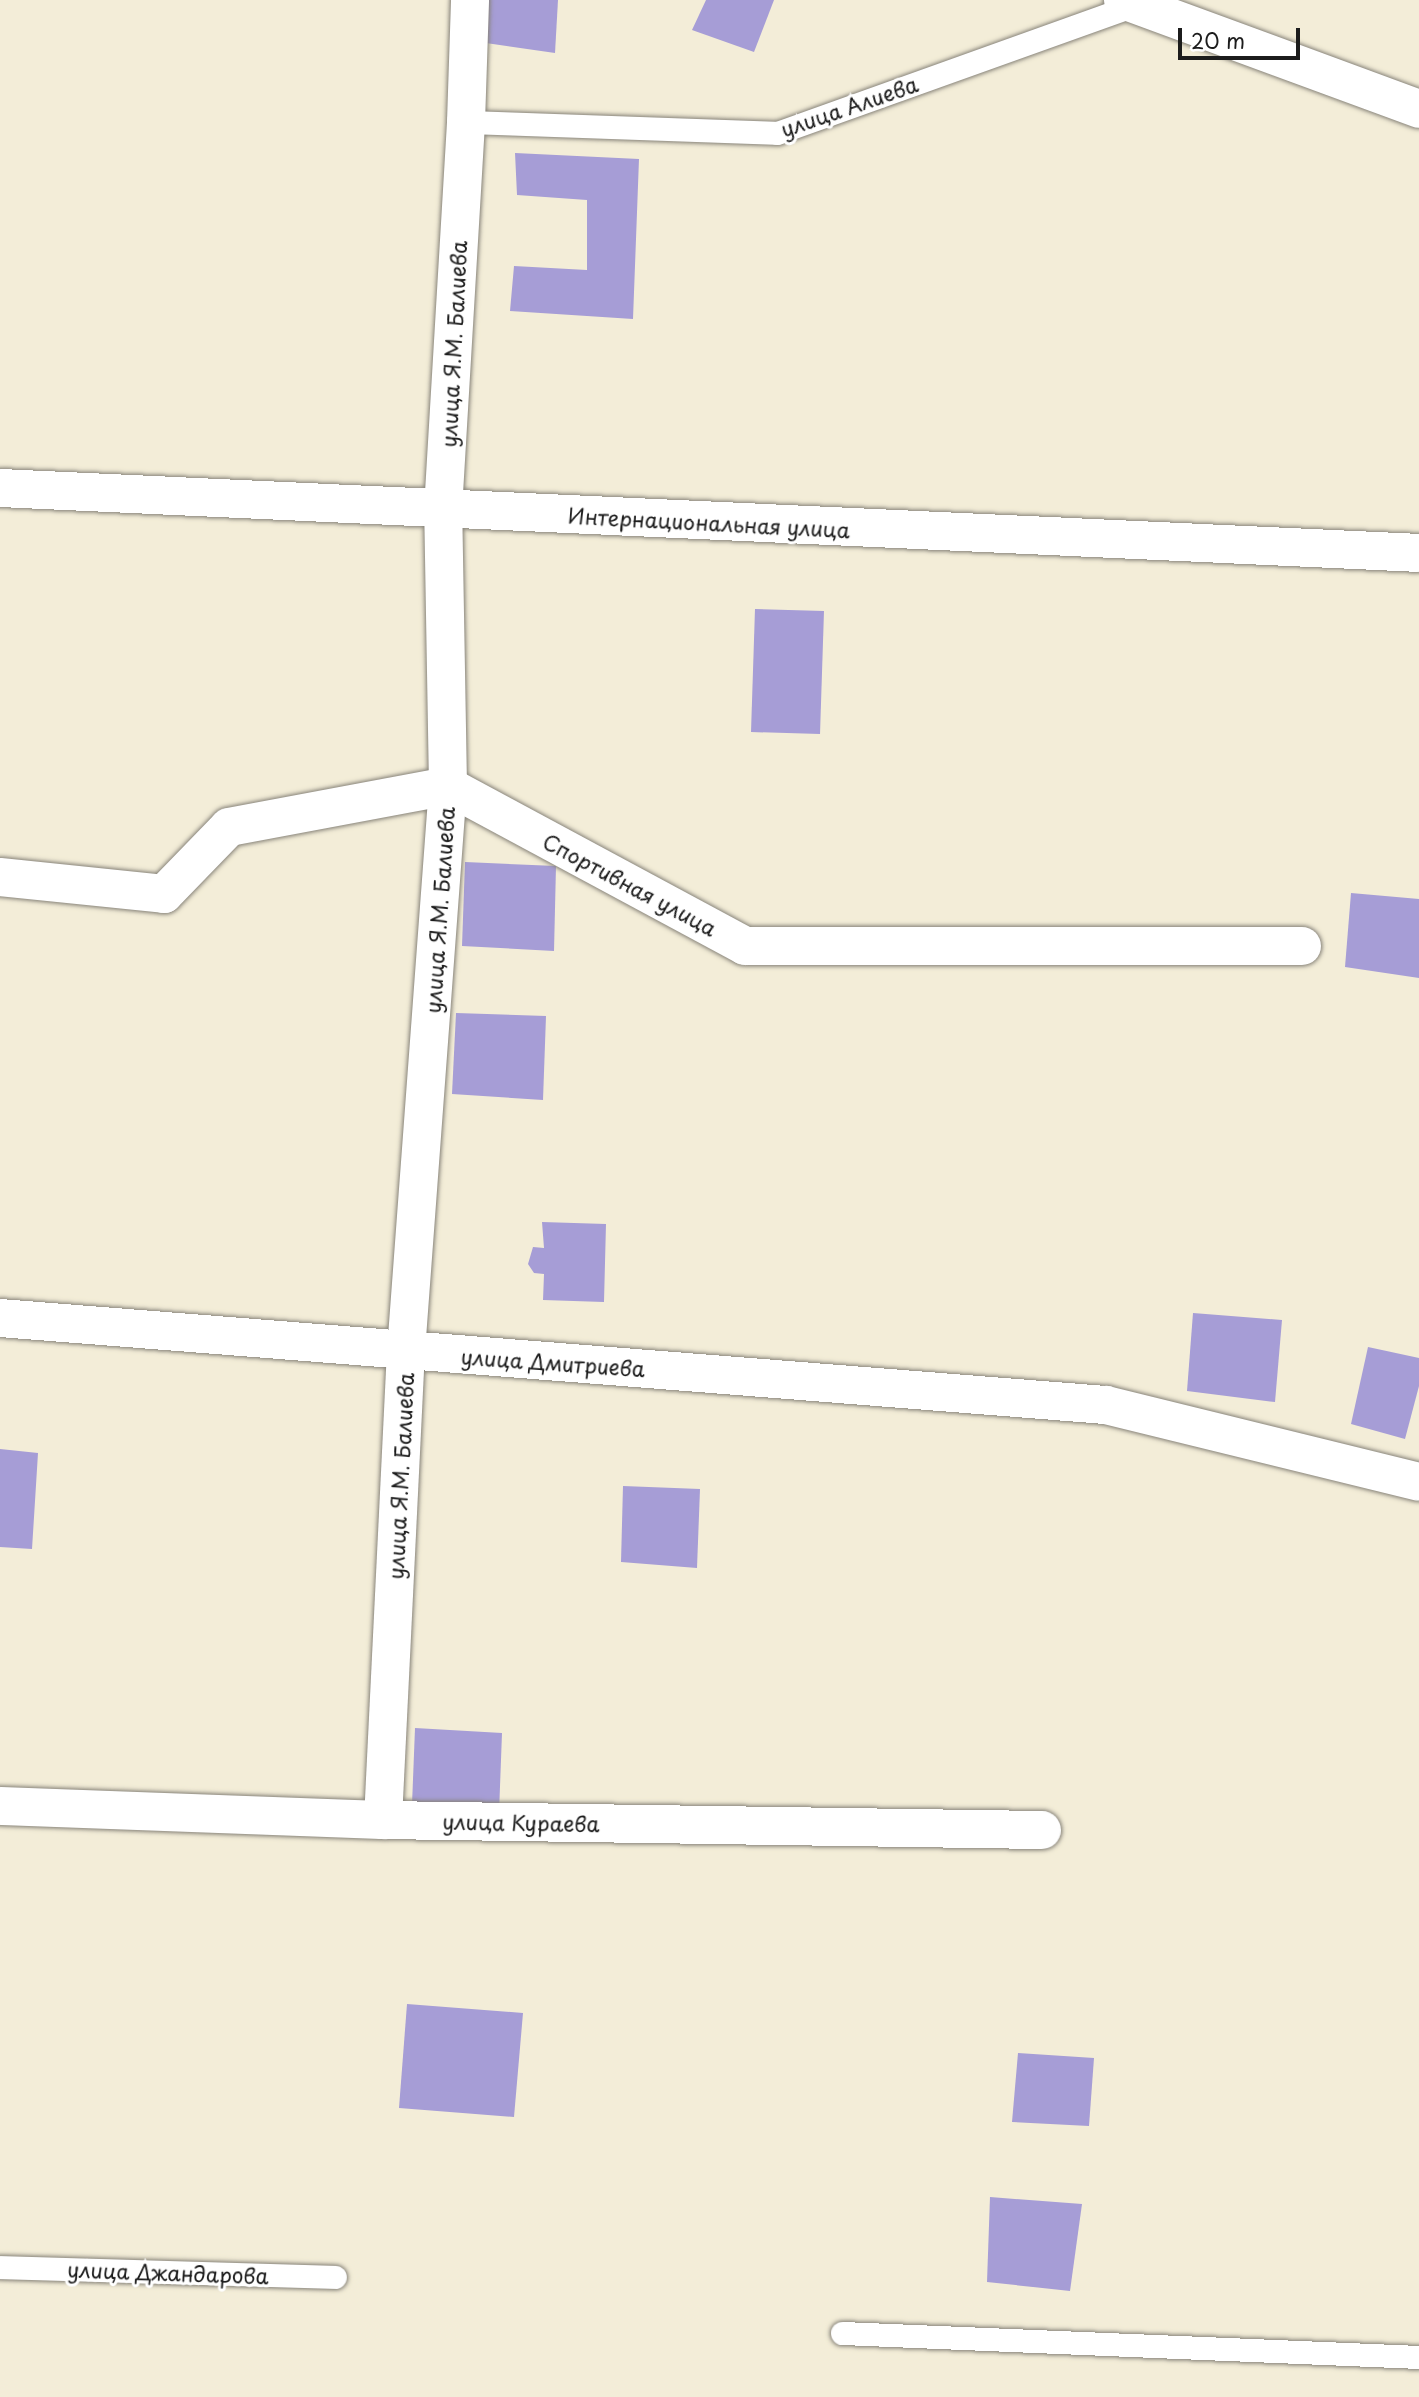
<!DOCTYPE html>
<meta charset="utf-8">
<style>
body{margin:0}
#map{position:relative;width:1419px;height:2397px;overflow:hidden;background:#f3edd8;font-family:"Playpen Sans",sans-serif}
div>[style]{position:absolute}
.building>*{inset:0;background:#a69dd6}
.roads{filter:drop-shadow(0 0 2px #88847a) drop-shadow(0 0 2px #88847a)}
.lane>*{height:23px;margin:-11.5px;padding:0 11.5px;transform-origin:11.5px;border-radius:11.5px;background:#fff}
.street>*{height:38px;margin:-19px;padding:0 19px;transform-origin:19px;border-radius:19px;background:#fff}
span{translate:-50% -50%;white-space:nowrap;text-align:center;line-height:1.15;-webkit-text-stroke:6px #fff;paint-order:stroke}
.street-label{font-size:21px;color:#1c1c1c}
.scale{position:absolute;left:1178px;top:28px;width:122px;height:32px;box-sizing:border-box;border:4px solid #1c1c1c;border-top:0;padding-left:9px;font-size:21px;line-height:24px;white-space:nowrap;color:#1c1c1c;-webkit-text-stroke:5px #fff;paint-order:stroke}
</style>
<div id="map">
<div class="building">
<i style="clip-path:polygon(483px 0,558px 0,555px 53px,479px 42px)"></i>
<i style="clip-path:polygon(706px 0,774px 0,754px 52px,692px 30px)"></i>
<i style="clip-path:polygon(515px 153px,639px 159px,633px 319px,510px 311px,514px 266px,587px 270px,587px 200px,517px 195px)"></i>
<i style="clip-path:polygon(755px 609px,824px 611px,820px 734px,751px 732px)"></i>
<i style="clip-path:polygon(465px 862px,556px 866px,554px 951px,462px 946px)"></i>
<i style="clip-path:polygon(1351px 893px,1419px 899px,1419px 978px,1345px 967px)"></i>
<i style="clip-path:polygon(456px 1013px,546px 1016px,543px 1100px,452px 1094px)"></i>
<i style="clip-path:polygon(542px 1222px,606px 1224px,604px 1302px,543px 1300px,544px 1274px,534px 1273px,528px 1264px,533px 1247px,544px 1248px)"></i>
<i style="clip-path:polygon(1193px 1313px,1282px 1320px,1275px 1402px,1187px 1391px)"></i>
<i style="clip-path:polygon(1368px 1347px,1419px 1358px,1419px 1386px,1405px 1439px,1351px 1424px)"></i>
<i style="clip-path:polygon(0 1449px,38px 1453px,32px 1549px,0 1547px)"></i>
<i style="clip-path:polygon(623px 1486px,700px 1489px,697px 1568px,621px 1562px)"></i>
<i style="clip-path:polygon(415px 1728px,502px 1733px,499px 1813px,412px 1805px)"></i>
<i style="clip-path:polygon(407px 2004px,523px 2013px,514px 2117px,399px 2108px)"></i>
<i style="clip-path:polygon(1018px 2053px,1094px 2058px,1089px 2126px,1012px 2122px)"></i>
<i style="clip-path:polygon(990px 2197px,1082px 2204px,1070px 2291px,987px 2282px)"></i>
</div>
<div class="roads">
<div class="lane">
<i style="left:466px;top:122px;width:311px;rotate:2deg"></i>
<i style="left:777px;top:133px;width:380px;rotate:-19.7deg"></i>
<i style="left:0;top:2267px;width:335px;rotate:1.7deg"></i>
<i style="left:842px;top:2333px;width:577px;rotate:2.38deg"></i>
</div>
<div class="street">
<i style="left:1123px;top:0;width:315px;rotate:20.2deg"></i>
<i style="left:0;top:488px;width:1420px;rotate:2.62deg"></i>
<i style="left:0;top:877px;width:165px;rotate:5.9deg"></i>
<i style="left:164px;top:894px;width:93px;rotate:-45.9deg"></i>
<i style="left:229px;top:827px;width:223px;rotate:-10.6deg"></i>
<i style="left:448px;top:786px;width:337px;rotate:28.3deg"></i>
<i style="left:745px;top:946px;width:557px"></i>
<i style="left:0;top:1318px;width:1109px;rotate:4.5deg"></i>
<i style="left:1106px;top:1405px;width:322px;rotate:13.8deg"></i>
<i style="left:0;top:1806px;width:383px;rotate:2.1deg"></i>
<i style="left:383px;top:1820px;width:659px;rotate:0.87deg"></i>
<i style="left:383px;top:1820px;width:470px;rotate:-87.2deg"></i>
<i style="left:406px;top:1351px;width:567px;rotate:-85.75deg"></i>
<i style="left:448px;top:786px;width:276px;rotate:-91deg"></i>
<i style="left:443px;top:510px;width:389px;rotate:-86.6deg"></i>
<i style="left:466px;top:122px;width:122px;rotate:-88.1deg"></i>
</div>
</div>
<div class="street-label">
<span style="left:849px;top:106px;rotate:-19deg">улица Алиева</span>
<span style="left:453px;top:344px;rotate:-87deg">улица Я.М. Балиева</span>
<span style="left:709px;top:522px;rotate:3deg">Интернациональная улица</span>
<span style="left:630px;top:884px;rotate:28deg">Спортивная улица</span>
<span style="left:439px;top:910px;rotate:-86deg">улица Я.М. Балиева</span>
<span style="left:553px;top:1362px;rotate:4deg">улица Дмитриева</span>
<span style="left:400px;top:1476px;rotate:-87deg">улица Я.М. Балиева</span>
<span style="left:521px;top:1822px;rotate:1deg">улица Кураева</span>
<span style="left:168px;top:2272px;rotate:2deg">улица Джандарова</span>
</div>
<div class="scale">20 m</div>
</div>
